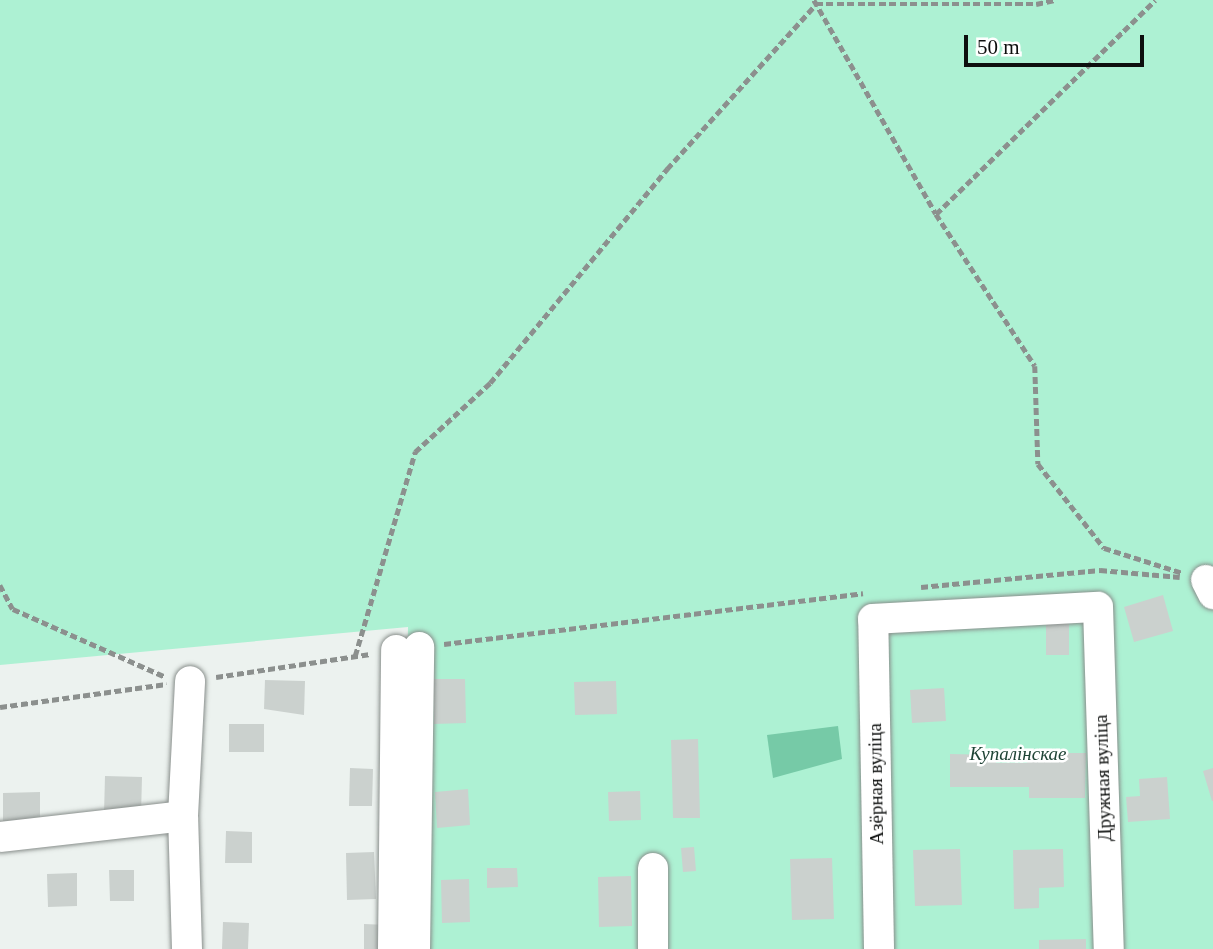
<!DOCTYPE html>
<meta charset="utf-8">
<style>
body{margin:0}
#map{position:relative;width:1213px;height:949px;overflow:hidden;background:#ecf2ef;font-family:"Times New Roman",serif}
div>[style]{position:absolute}
.green>*{inset:0;background:#adf1d3}
.water>*{inset:0;background:#76caa7}
.building>*{inset:0;background:#cbd1ce}
.path>*{height:4.5px;margin-top:-2.25px;transform-origin:0;background:repeating-linear-gradient(90deg,#8c908e 0 7px,transparent 0 10.5px)}
.roads{filter:drop-shadow(0 0 2px #898f8c) drop-shadow(0 0 2px #898f8c)}
.minor>*{height:30px;margin:-15px;padding:0 15px;transform-origin:15px;border-radius:15px;background:#fff}
span{translate:-50% -50%;white-space:nowrap;text-align:center;line-height:1.15;-webkit-text-stroke:5px #fff;paint-order:stroke}
.park-label{font-size:19px;color:#1f4436;font-style:italic}
.street-label{font-size:19px;color:#0d0f0e}
.scale{position:absolute;left:964px;top:35px;width:180px;height:32px;box-sizing:border-box;border:4px solid #0d0f0e;border-top:0;padding-left:9px;font-size:21px;line-height:24px;white-space:nowrap;color:#0d0f0e;-webkit-text-stroke:5px #fff;paint-order:stroke}
</style>
<div id="map">
<div class="green">
<i style="clip-path:polygon(0 0,1213px 0,1213px 949px,404px 949px,408px 627px,0 665px)"></i>
</div>
<div class="water">
<i style="clip-path:polygon(838px 726px,842px 759px,773px 778px,767px 735px)"></i>
</div>
<div class="building">
<i style="clip-path:polygon(1163px 595px,1173px 631px,1134px 642px,1124px 607px)"></i>
<i style="clip-path:polygon(1046px 617px,1069px 617px,1069px 655px,1046px 655px)"></i>
<i style="clip-path:polygon(433px 679px,465px 679px,466px 723px,434px 724px)"></i>
<i style="clip-path:polygon(265px 680px,305px 681px,304px 715px,264px 709px)"></i>
<i style="clip-path:polygon(616px 681px,617px 714px,575px 715px,574px 682px)"></i>
<i style="clip-path:polygon(944px 688px,946px 721px,912px 723px,910px 690px)"></i>
<i style="clip-path:polygon(229px 724px,264px 724px,264px 752px,229px 752px)"></i>
<i style="clip-path:polygon(698px 739px,700px 818px,673px 818px,671px 740px)"></i>
<i style="clip-path:polygon(1027px 753px,1086px 753px,1085px 798px,1029px 798px,1029px 787px,950px 787px,950px 754px,996px 755px,996px 763px,1027px 763px)"></i>
<i style="clip-path:polygon(350px 768px,373px 769px,372px 806px,349px 806px)"></i>
<i style="clip-path:polygon(1213px 768px,1213px 801px,1212px 801px,1203px 771px)"></i>
<i style="clip-path:polygon(105px 776px,142px 777px,141px 815px,104px 814px)"></i>
<i style="clip-path:polygon(1167px 777px,1170px 819px,1128px 822px,1126px 797px,1140px 796px,1139px 779px)"></i>
<i style="clip-path:polygon(468px 789px,470px 825px,437px 828px,435px 792px)"></i>
<i style="clip-path:polygon(640px 791px,641px 820px,609px 821px,608px 792px)"></i>
<i style="clip-path:polygon(40px 792px,40px 821px,3px 821px,3px 793px)"></i>
<i style="clip-path:polygon(226px 831px,252px 832px,252px 863px,225px 863px)"></i>
<i style="clip-path:polygon(694px 847px,696px 871px,683px 872px,681px 848px)"></i>
<i style="clip-path:polygon(960px 849px,962px 905px,915px 906px,913px 850px)"></i>
<i style="clip-path:polygon(1063px 849px,1064px 887px,1039px 888px,1039px 908px,1014px 909px,1013px 850px)"></i>
<i style="clip-path:polygon(374px 852px,376px 899px,347px 900px,346px 853px)"></i>
<i style="clip-path:polygon(832px 858px,834px 919px,792px 920px,790px 859px)"></i>
<i style="clip-path:polygon(487px 868px,517px 868px,518px 887px,487px 888px)"></i>
<i style="clip-path:polygon(109px 870px,134px 870px,134px 901px,110px 901px)"></i>
<i style="clip-path:polygon(77px 873px,77px 906px,48px 907px,47px 874px)"></i>
<i style="clip-path:polygon(631px 876px,632px 926px,599px 927px,598px 877px)"></i>
<i style="clip-path:polygon(469px 879px,470px 922px,442px 923px,441px 880px)"></i>
<i style="clip-path:polygon(223px 922px,249px 923px,248px 949px,222px 949px)"></i>
<i style="clip-path:polygon(364px 924px,388px 925px,387px 949px,364px 949px)"></i>
<i style="clip-path:polygon(1086px 939px,1086px 949px,1039px 949px,1039px 940px)"></i>
</div>
<div class="path">
<i style="left:814px;top:0;width:246px;rotate:60.3deg"></i>
<i style="left:936px;top:214px;width:181px;rotate:56.9deg"></i>
<i style="left:1035px;top:366px;width:98px;rotate:88.2deg"></i>
<i style="left:1038px;top:464px;width:107px;rotate:51.8deg"></i>
<i style="left:1104px;top:548px;width:83px;rotate:17.6deg"></i>
<i style="left:936px;top:214px;width:306px;rotate:-44.3deg"></i>
<i style="left:0;top:585px;width:27px;rotate:62deg"></i>
<i style="left:13px;top:609px;width:167px;rotate:24deg"></i>
<i style="left:921px;top:587px;width:180px;rotate:-5.4deg"></i>
<i style="left:1100px;top:570px;width:80px;rotate:5deg"></i>
<i style="left:444px;top:644px;width:422px;rotate:-6.9deg"></i>
<i style="left:355px;top:656px;width:213px;rotate:-73.6deg"></i>
<i style="left:415px;top:452px;width:102px;rotate:-42.6deg"></i>
<i style="left:490px;top:383px;width:278px;rotate:-50.4deg"></i>
<i style="left:667px;top:169px;width:222px;rotate:-47.9deg"></i>
<i style="left:816px;top:4px;width:220px"></i>
<i style="left:1036px;top:4px;width:19px;rotate:-12deg"></i>
<i style="left:216px;top:677px;width:156px;rotate:-8.5deg"></i>
<i style="left:0;top:707px;width:168px;rotate:-7.9deg"></i>
</div>
<div class="roads">
<div class="minor">
<i style="left:1206px;top:580px;width:16px;rotate:63deg"></i>
<i style="left:0;top:837px;width:184px;rotate:-6.5deg"></i>
<i style="left:653px;top:868px;width:81px;rotate:90deg"></i>
<i style="left:187px;top:949px;width:133px;rotate:-91.7deg"></i>
<i style="left:183px;top:816px;width:135px;rotate:-87deg"></i>
<i style="left:393px;top:949px;width:299px;rotate:-89.4deg"></i>
<i style="left:415px;top:949px;width:302px;rotate:-89.2deg"></i>
<i style="left:879px;top:949px;width:330px;rotate:-91deg"></i>
<i style="left:873px;top:619px;width:225px;rotate:-3.1deg"></i>
<i style="left:1098px;top:607px;width:342px;rotate:88.2deg"></i>
</div>
</div>
<div class="park-label">
<span style="left:1018px;top:754px">Купалінскае</span>
</div>
<div class="street-label">
<span style="left:1103px;top:778px;rotate:-92deg">Дружная вуліца</span>
<span style="left:876px;top:784px;rotate:-91deg">Азёрная вуліца</span>
</div>
<div class="scale">50 m</div>
</div>
